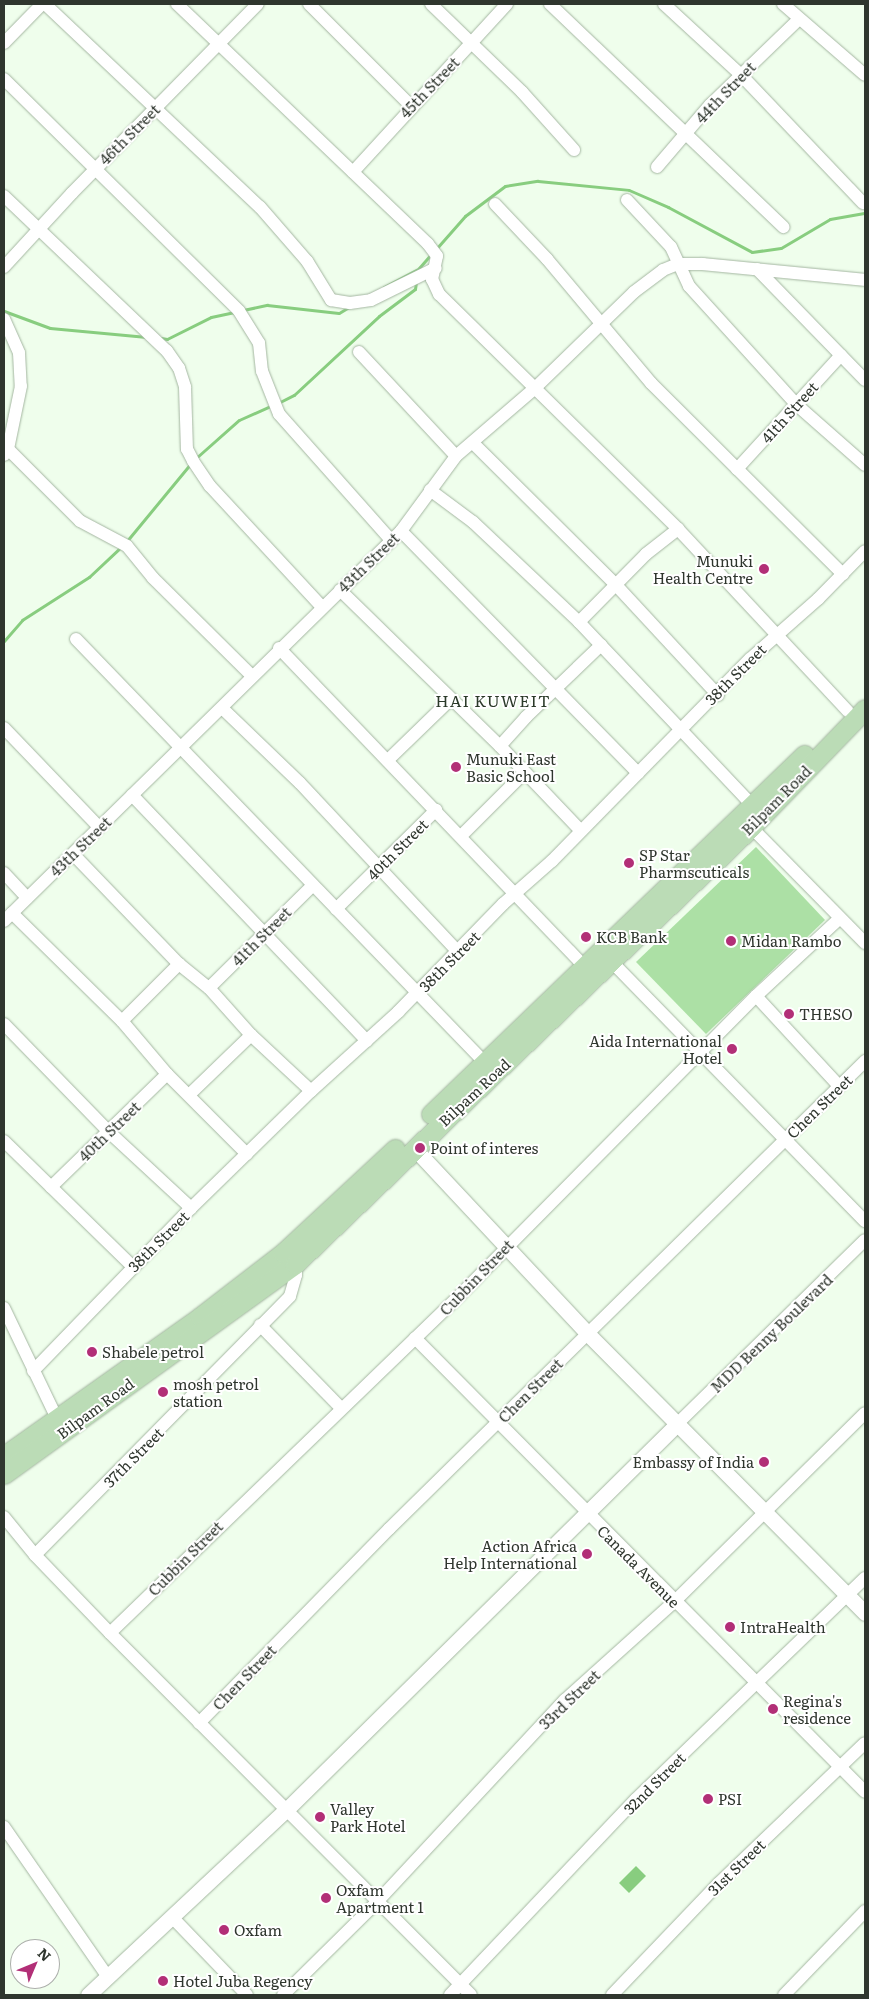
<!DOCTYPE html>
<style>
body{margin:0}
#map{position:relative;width:869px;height:1999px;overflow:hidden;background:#effeec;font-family:Literata,serif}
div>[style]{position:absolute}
.green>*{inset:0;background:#ace0a5}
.water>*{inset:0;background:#88cd7f}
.stream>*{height:3px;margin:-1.5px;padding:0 1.5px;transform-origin:1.5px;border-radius:1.5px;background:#88cd7f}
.roads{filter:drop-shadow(0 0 1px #a4b6a1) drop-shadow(0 0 1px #a4b6a1)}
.minor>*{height:12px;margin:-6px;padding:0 6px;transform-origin:6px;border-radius:6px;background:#fff}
.tertiary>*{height:15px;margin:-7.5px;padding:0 7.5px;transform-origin:7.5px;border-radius:7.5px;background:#fff}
.primary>*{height:19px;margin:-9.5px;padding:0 9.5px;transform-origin:9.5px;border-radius:9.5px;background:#bbdcb6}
.dots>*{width:14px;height:14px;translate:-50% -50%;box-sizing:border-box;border:2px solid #fff;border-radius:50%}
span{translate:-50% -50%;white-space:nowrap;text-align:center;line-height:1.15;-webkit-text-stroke:4px #fff;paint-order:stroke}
.street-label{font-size:15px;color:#2f362e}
.poi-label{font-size:15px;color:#2f362e}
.right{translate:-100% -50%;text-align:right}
.left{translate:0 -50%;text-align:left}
.neighbourhood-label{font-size:16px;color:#2b3a29;letter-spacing:1px}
.frame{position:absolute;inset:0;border:5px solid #2f362e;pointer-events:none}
.north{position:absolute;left:10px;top:1939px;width:50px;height:50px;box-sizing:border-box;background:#fff;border:1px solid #acafab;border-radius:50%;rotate:45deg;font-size:14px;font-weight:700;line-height:20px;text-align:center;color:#2f362e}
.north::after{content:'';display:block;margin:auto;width:18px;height:22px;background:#b22f77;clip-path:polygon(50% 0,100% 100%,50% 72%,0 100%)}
</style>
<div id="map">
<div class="green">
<i style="clip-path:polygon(756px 847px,825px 920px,706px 1034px,636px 962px)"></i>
</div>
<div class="water">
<i style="clip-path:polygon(636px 1866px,646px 1876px,629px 1893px,619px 1883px)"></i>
</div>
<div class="stream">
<i style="left:436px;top:249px;width:44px;rotate:-48.7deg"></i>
<i style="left:465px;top:216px;width:50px;rotate:-36.9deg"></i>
<i style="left:505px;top:186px;width:33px;rotate:-9deg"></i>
<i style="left:538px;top:181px;width:91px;rotate:5.6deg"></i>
<i style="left:629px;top:190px;width:43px;rotate:23.6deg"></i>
<i style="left:668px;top:207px;width:95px;rotate:28.2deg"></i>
<i style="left:752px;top:252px;width:29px;rotate:-8deg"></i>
<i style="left:781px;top:248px;width:57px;rotate:-30.6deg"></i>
<i style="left:830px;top:219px;width:36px;rotate:-10deg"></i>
<i style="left:384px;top:287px;width:40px;rotate:-28deg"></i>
<i style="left:419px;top:268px;width:20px;rotate:-49deg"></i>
<i style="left:243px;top:310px;width:25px;rotate:-12deg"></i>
<i style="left:267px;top:305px;width:72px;rotate:6.3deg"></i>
<i style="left:339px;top:313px;width:12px;rotate:-31deg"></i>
<i style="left:4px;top:311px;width:49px;rotate:20.3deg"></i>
<i style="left:50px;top:328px;width:97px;rotate:5.3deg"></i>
<i style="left:161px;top:338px;width:6px;rotate:9deg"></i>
<i style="left:167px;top:339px;width:49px;rotate:-26.6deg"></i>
<i style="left:211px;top:317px;width:24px;rotate:-12deg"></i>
<i style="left:278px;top:403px;width:18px;rotate:-27deg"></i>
<i style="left:294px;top:395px;width:116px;rotate:-42.9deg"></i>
<i style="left:379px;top:316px;width:45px;rotate:-36.9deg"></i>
<i style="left:415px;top:289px;width:7px;rotate:-82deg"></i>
<i style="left:196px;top:458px;width:57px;rotate:-41.5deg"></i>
<i style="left:239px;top:420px;width:36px;rotate:-24deg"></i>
<i style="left:126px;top:542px;width:104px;rotate:-50.5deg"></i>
<i style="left:4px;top:641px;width:28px;rotate:-49deg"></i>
<i style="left:22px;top:620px;width:80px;rotate:-32.7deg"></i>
<i style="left:89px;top:577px;width:44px;rotate:-43.2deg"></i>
</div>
<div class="roads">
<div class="minor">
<i style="left:45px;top:4px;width:296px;rotate:43.4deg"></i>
<i style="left:260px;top:207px;width:72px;rotate:49deg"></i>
<i style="left:307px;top:261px;width:46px;rotate:58.4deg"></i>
<i style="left:331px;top:300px;width:19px;rotate:9deg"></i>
<i style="left:350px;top:303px;width:21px;rotate:-8deg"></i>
<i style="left:371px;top:300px;width:72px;rotate:-26.2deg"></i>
<i style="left:177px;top:4px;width:347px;rotate:43.7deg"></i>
<i style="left:428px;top:244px;width:15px;rotate:53deg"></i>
<i style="left:437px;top:256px;width:24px;rotate:102deg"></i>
<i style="left:432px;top:279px;width:17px;rotate:65deg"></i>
<i style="left:439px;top:294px;width:335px;rotate:44.5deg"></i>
<i style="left:678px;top:529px;width:249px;rotate:47deg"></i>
<i style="left:309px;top:4px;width:144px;rotate:45deg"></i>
<i style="left:431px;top:4px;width:127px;rotate:44deg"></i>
<i style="left:522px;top:92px;width:78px;rotate:48.1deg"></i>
<i style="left:550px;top:4px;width:323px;rotate:43.7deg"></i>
<i style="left:664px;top:4px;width:105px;rotate:42.7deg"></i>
<i style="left:741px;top:75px;width:177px;rotate:46.4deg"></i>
<i style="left:783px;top:4px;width:108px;rotate:40.9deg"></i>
<i style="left:4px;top:43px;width:54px;rotate:-45.7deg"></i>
<i style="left:4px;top:79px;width:330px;rotate:44.6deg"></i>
<i style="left:239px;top:311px;width:38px;rotate:58deg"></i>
<i style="left:259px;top:343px;width:28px;rotate:84deg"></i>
<i style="left:262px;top:371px;width:46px;rotate:68.4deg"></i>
<i style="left:279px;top:414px;width:169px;rotate:48.4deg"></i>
<i style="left:657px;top:167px;width:82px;rotate:-49.5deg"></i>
<i style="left:710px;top:105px;width:122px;rotate:-44deg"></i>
<i style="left:353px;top:172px;width:228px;rotate:-47.5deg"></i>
<i style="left:4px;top:196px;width:225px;rotate:43.6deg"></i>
<i style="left:167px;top:351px;width:21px;rotate:55deg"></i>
<i style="left:179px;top:368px;width:20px;rotate:72deg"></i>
<i style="left:185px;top:387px;width:62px;rotate:88.2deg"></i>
<i style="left:187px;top:449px;width:13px;rotate:63deg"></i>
<i style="left:193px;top:461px;width:30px;rotate:56deg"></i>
<i style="left:210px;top:486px;width:165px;rotate:47.2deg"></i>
<i style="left:627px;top:200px;width:64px;rotate:46.9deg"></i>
<i style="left:671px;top:247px;width:43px;rotate:65.2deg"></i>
<i style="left:689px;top:286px;width:162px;rotate:47.8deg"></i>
<i style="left:798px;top:406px;width:89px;rotate:41.4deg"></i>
<i style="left:495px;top:204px;width:76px;rotate:46.6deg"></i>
<i style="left:547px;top:259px;width:162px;rotate:50deg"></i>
<i style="left:651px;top:383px;width:271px;rotate:44.9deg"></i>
<i style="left:4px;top:267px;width:100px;rotate:-47.4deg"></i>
<i style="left:72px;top:193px;width:265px;rotate:-45.5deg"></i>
<i style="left:757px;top:269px;width:155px;rotate:45.8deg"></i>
<i style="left:4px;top:319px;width:37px;rotate:66deg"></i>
<i style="left:19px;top:353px;width:33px;rotate:87deg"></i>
<i style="left:21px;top:386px;width:64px;rotate:101.7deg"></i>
<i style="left:8px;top:449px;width:7px;rotate:124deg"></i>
<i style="left:359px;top:352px;width:142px;rotate:47deg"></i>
<i style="left:473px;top:443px;width:202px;rotate:44.8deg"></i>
<i style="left:616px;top:585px;width:150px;rotate:47.2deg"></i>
<i style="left:8px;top:449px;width:102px;rotate:45deg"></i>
<i style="left:80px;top:521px;width:53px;rotate:28deg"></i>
<i style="left:127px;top:546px;width:41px;rotate:50.9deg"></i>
<i style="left:153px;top:578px;width:139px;rotate:44.7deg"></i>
<i style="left:737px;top:469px;width:154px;rotate:-47.6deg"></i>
<i style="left:430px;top:490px;width:54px;rotate:36.7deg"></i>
<i style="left:473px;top:522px;width:146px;rotate:43.3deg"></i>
<i style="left:579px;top:622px;width:252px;rotate:46.6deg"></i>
<i style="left:401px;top:531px;width:339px;rotate:45.6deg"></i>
<i style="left:340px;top:590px;width:223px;rotate:44.3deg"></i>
<i style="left:500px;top:746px;width:117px;rotate:46.4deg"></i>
<i style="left:579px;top:622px;width:95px;rotate:-45.4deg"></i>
<i style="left:646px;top:554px;width:41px;rotate:-38deg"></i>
<i style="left:76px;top:639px;width:595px;rotate:46.02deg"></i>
<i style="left:279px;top:648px;width:441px;rotate:46.2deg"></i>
<i style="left:222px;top:708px;width:108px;rotate:43.9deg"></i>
<i style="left:300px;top:783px;width:231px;rotate:46.9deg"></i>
<i style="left:4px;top:728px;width:137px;rotate:46.2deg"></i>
<i style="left:500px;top:746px;width:39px;rotate:-48deg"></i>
<i style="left:526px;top:717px;width:104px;rotate:-43.8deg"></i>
<i style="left:389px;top:759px;width:86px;rotate:-44.1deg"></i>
<i style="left:132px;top:795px;width:340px;rotate:46.3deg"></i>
<i style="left:751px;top:827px;width:163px;rotate:45.5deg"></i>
<i style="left:462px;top:835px;width:88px;rotate:-45deg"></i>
<i style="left:73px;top:854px;width:153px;rotate:46.1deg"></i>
<i style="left:179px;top:964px;width:38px;rotate:39deg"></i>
<i style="left:209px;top:988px;width:63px;rotate:48.2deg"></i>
<i style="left:251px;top:1035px;width:82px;rotate:43deg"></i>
<i style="left:4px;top:873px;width:34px;rotate:47deg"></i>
<i style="left:336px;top:909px;width:141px;rotate:-44.7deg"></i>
<i style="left:12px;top:913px;width:154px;rotate:44.5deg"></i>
<i style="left:122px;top:1021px;width:70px;rotate:49.7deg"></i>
<i style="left:167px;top:1074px;width:113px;rotate:45deg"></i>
<i style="left:4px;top:921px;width:557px;rotate:-44.49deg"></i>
<i style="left:401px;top:531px;width:93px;rotate:-53.7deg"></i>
<i style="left:456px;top:456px;width:103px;rotate:-40.7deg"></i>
<i style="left:534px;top:389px;width:139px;rotate:-44.1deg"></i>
<i style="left:634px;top:292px;width:36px;rotate:-37deg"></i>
<i style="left:663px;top:270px;width:16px;rotate:-22deg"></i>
<i style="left:678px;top:264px;width:25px"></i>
<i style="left:703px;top:264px;width:163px;rotate:5.6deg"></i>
<i style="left:610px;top:960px;width:365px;rotate:45.7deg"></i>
<i style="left:209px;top:988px;width:146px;rotate:-44.7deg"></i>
<i style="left:756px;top:996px;width:122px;rotate:47.3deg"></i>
<i style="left:122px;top:1021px;width:81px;rotate:-45deg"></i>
<i style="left:4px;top:1024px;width:151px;rotate:45.8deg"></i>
<i style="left:109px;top:1132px;width:112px;rotate:42.8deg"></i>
<i style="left:190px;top:1094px;width:85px;rotate:-44deg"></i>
<i style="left:4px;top:1141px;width:179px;rotate:44.3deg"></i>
<i style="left:51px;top:1187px;width:162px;rotate:-44.2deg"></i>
<i style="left:4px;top:1308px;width:130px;rotate:64.4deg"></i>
<i style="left:260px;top:1325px;width:115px;rotate:45.7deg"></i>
<i style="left:415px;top:1338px;width:639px;rotate:45.25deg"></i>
<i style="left:33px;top:1371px;width:227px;rotate:-45.9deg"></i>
<i style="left:191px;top:1208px;width:168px;rotate:-44.3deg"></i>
<i style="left:311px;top:1091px;width:118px;rotate:-42.2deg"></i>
<i style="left:398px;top:1012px;width:151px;rotate:-45.8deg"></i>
<i style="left:503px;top:904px;width:65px;rotate:-41.3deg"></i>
<i style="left:552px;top:861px;width:283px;rotate:-45.6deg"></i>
<i style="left:750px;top:659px;width:91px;rotate:-41.4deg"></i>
<i style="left:818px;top:599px;width:67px;rotate:-45.6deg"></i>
<i style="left:676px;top:1425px;width:264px;rotate:-44.4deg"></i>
<i style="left:4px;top:1517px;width:49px;rotate:50.8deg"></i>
<i style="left:35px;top:1555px;width:108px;rotate:46.1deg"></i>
<i style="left:110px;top:1633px;width:511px;rotate:45.08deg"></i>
<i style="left:35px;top:1555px;width:363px;rotate:-45.4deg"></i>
<i style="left:290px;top:1296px;width:22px;rotate:-74deg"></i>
<i style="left:296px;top:1275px;width:11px;rotate:-95deg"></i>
<i style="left:110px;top:1633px;width:485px;rotate:-44deg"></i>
<i style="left:459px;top:1296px;width:422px;rotate:-45.3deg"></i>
<i style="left:756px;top:996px;width:113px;rotate:-42.9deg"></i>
<i style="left:199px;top:1723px;width:272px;rotate:-45.6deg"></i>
<i style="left:389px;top:1529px;width:668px;rotate:-44.51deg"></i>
<i style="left:4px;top:1827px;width:183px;rotate:55.3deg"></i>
<i style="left:172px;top:1917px;width:108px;rotate:46.1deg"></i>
<i style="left:283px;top:1995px;width:132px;rotate:-44.7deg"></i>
<i style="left:377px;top:1902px;width:276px;rotate:-47.1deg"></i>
<i style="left:565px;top:1700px;width:148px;rotate:-42deg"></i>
<i style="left:675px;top:1601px;width:267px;rotate:-44.7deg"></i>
<i style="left:450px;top:1995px;width:270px;rotate:-46.5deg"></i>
<i style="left:636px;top:1799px;width:318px;rotate:-44deg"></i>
<i style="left:612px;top:1995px;width:155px;rotate:-46.3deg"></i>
<i style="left:719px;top:1883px;width:202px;rotate:-43.8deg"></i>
<i style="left:784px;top:1995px;width:117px;rotate:-46deg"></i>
</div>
<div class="tertiary">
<i style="left:414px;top:1148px;width:255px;rotate:46.9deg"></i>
<i style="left:588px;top:1334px;width:393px;rotate:45.2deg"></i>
<i style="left:88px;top:1995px;width:271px;rotate:-43.1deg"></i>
<i style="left:286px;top:1810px;width:548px;rotate:-44.63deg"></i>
</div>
<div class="primary">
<i style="left:431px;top:1114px;width:518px;rotate:-43.9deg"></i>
<i style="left:4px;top:1456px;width:240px;rotate:-35.3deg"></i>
<i style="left:200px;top:1317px;width:105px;rotate:-37.6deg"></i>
<i style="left:283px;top:1253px;width:153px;rotate:-42.9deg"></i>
<i style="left:4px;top:1474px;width:359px;rotate:-35.8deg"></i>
<i style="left:295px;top:1264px;width:632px;rotate:-43.78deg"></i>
<i style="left:751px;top:827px;width:164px;rotate:-46deg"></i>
</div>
</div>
<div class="dots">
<i style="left:764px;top:569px;background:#b22f77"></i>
<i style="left:456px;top:767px;background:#b22f77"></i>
<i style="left:629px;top:863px;background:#b22f77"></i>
<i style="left:586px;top:937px;background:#b22f77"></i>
<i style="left:731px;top:941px;background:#b22f77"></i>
<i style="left:789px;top:1014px;background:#b22f77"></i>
<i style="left:732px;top:1049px;background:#b22f77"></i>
<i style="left:420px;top:1148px;background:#b22f77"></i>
<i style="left:92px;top:1352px;background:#b22f77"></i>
<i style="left:163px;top:1392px;background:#b22f77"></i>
<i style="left:764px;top:1462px;background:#b22f77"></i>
<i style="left:587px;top:1554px;background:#b22f77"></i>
<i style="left:730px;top:1627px;background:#b22f77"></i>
<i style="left:773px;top:1709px;background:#b22f77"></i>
<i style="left:708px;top:1799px;background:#b22f77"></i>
<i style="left:320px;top:1817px;background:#b22f77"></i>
<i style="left:326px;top:1898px;background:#b22f77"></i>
<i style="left:224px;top:1930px;background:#b22f77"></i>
<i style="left:163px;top:1981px;background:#b22f77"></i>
</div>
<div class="street-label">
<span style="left:429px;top:87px;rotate:-46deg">45th Street</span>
<span style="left:725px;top:92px;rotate:-46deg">44th Street</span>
<span style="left:129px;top:134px;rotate:-45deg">46th Street</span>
<span style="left:789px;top:412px;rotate:-48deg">41th Street</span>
<span style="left:368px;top:562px;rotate:-44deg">43th Street</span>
<span style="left:735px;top:674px;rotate:-45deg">38th Street</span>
<span style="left:776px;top:800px;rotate:-45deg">Bilpam Road</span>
<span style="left:80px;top:846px;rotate:-44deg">43th Street</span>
<span style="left:397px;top:849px;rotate:-45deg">40th Street</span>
<span style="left:261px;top:936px;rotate:-45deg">41th Street</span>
<span style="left:449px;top:961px;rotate:-45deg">38th Street</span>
<span style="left:474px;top:1092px;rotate:-43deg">Bilpam Road</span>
<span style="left:819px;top:1106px;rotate:-44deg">Chen Street</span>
<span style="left:109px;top:1131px;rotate:-44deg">40th Street</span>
<span style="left:158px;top:1241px;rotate:-45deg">38th Street</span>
<span style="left:476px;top:1277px;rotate:-46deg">Cubbin Street</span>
<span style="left:771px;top:1333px;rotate:-44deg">MDD Benny Boulevard</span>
<span style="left:530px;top:1390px;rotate:-45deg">Chen Street</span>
<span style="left:95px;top:1408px;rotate:-36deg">Bilpam Road</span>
<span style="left:133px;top:1457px;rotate:-45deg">37th Street</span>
<span style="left:185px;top:1558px;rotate:-45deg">Cubbin Street</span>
<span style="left:639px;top:1566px;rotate:45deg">Canada Avenue</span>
<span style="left:244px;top:1677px;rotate:-46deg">Chen Street</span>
<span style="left:569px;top:1699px;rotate:-44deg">33rd Street</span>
<span style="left:654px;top:1783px;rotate:-45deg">32nd Street</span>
<span style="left:736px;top:1867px;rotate:-44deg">31st Street</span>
</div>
<div class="poi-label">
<span class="right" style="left:753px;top:569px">Munuki<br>Health Centre</span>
<span class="left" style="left:466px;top:767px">Munuki East<br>Basic School</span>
<span class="left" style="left:639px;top:863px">SP Star<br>Pharmscuticals</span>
<span class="left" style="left:596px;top:937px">KCB Bank</span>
<span class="left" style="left:741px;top:941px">Midan Rambo</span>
<span class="left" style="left:799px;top:1014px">THESO</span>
<span class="right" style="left:722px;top:1049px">Aida International<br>Hotel</span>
<span class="left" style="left:430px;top:1148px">Point of interes</span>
<span class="left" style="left:102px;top:1352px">Shabele petrol</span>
<span class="left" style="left:173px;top:1392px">mosh petrol<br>station</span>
<span class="right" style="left:754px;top:1462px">Embassy of India</span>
<span class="right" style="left:577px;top:1554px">Action Africa<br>Help International</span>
<span class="left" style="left:740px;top:1627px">IntraHealth</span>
<span class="left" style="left:783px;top:1709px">Regina's<br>residence</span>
<span class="left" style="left:718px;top:1799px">PSI</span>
<span class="left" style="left:330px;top:1817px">Valley<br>Park Hotel</span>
<span class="left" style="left:336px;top:1898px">Oxfam<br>Apartment 1</span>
<span class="left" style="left:234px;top:1930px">Oxfam</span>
<span class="left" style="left:173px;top:1981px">Hotel Juba Regency</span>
</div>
<div class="neighbourhood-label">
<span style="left:493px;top:700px">HAI KUWEIT</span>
</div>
<div class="frame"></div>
<div class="north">N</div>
</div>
